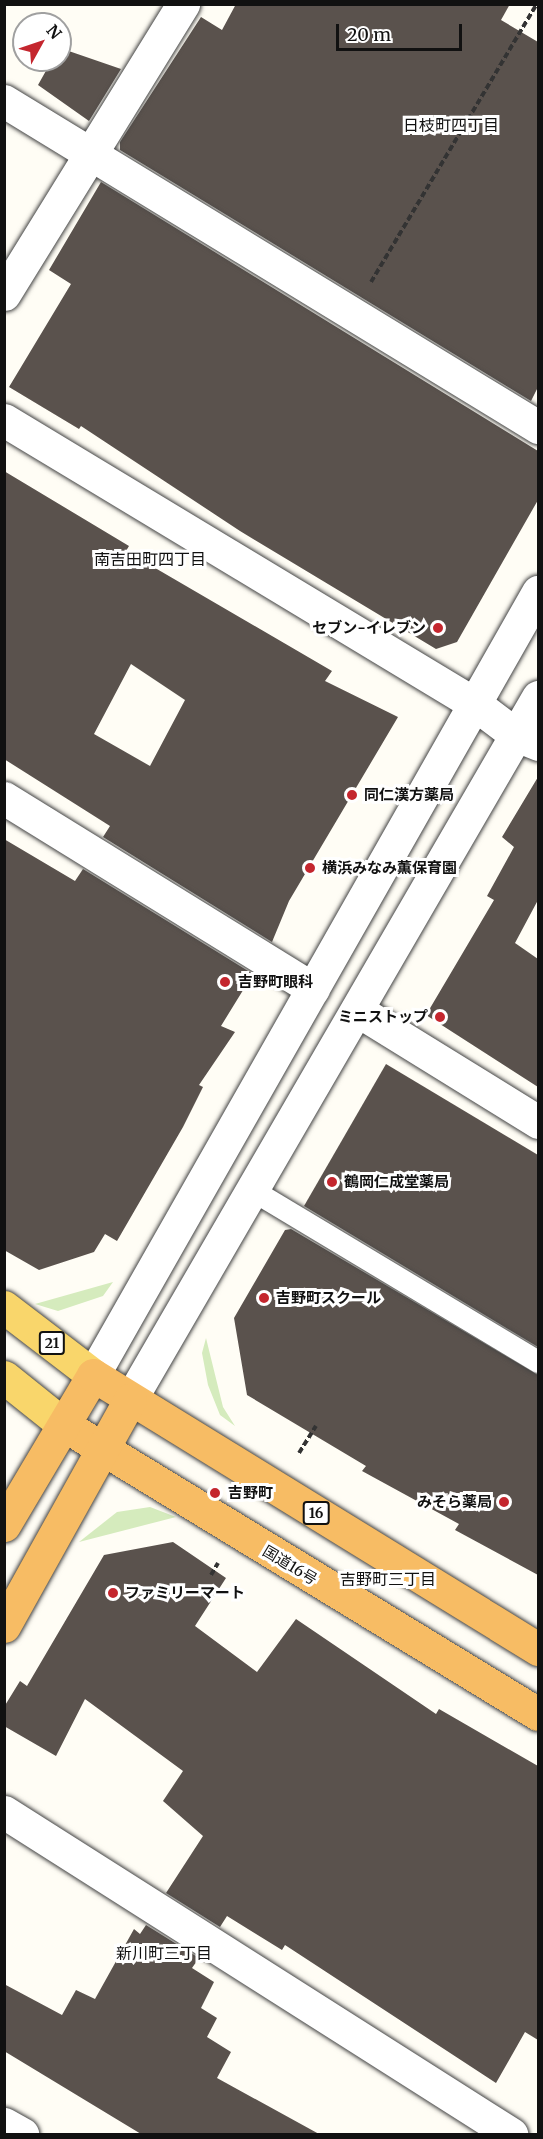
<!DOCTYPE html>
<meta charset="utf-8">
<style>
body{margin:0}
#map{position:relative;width:543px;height:2139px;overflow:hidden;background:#fffdf5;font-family:Merriweather,"Noto Sans JP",serif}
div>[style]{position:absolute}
.green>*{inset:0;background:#d5ebbd}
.building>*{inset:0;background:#5a524d}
.path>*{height:4px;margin-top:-2px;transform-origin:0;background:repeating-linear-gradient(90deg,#333 0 6px,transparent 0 9px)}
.roads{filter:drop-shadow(0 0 2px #444) drop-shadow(0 0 2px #444)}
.service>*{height:22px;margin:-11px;padding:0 11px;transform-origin:11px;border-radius:11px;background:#fff}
.minor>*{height:33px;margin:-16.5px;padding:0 16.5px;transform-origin:16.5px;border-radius:16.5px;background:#fff}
.tertiary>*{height:33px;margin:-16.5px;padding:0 16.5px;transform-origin:16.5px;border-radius:16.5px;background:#fff}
.primary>*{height:33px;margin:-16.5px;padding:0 16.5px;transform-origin:16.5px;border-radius:16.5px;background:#f9d66b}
.trunk>*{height:33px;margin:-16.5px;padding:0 16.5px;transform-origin:16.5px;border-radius:16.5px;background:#f7bc64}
.dots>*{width:16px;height:16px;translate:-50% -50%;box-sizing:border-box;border:3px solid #fff;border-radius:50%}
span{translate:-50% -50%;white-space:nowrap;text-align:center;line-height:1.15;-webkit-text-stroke:6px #fff;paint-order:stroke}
.shield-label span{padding:2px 4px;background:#fff;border:2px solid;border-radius:4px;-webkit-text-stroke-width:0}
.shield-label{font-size:14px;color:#111;font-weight:700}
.poi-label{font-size:15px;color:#111;font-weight:700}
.right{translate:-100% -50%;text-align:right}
.left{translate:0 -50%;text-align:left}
.street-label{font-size:15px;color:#111}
.neighbourhood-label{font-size:16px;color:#111}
.frame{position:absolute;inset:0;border:6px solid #111;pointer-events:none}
.north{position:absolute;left:12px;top:12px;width:60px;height:60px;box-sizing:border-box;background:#fff;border:2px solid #a0a0a0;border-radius:50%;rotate:50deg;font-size:16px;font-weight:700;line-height:24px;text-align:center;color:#111}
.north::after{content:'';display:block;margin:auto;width:21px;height:27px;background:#c4262e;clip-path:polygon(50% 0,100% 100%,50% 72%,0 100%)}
.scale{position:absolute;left:336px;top:24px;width:126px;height:27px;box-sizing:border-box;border:3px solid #111;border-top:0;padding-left:8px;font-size:18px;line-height:21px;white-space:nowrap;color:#111;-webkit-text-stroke:4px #fff;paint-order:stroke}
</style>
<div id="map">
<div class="green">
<i style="clip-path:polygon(113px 1282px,103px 1296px,58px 1311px,35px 1304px)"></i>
<i style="clip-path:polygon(206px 1338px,223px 1407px,235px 1426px,220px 1415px,208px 1385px,202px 1353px)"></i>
<i style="clip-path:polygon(150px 1507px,176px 1517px,79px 1542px,117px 1512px)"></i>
</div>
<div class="building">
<i style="clip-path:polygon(236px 4px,510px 4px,501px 20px,538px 42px,538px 387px,531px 401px,120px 150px,120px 142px,201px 17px,222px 30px)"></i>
<i style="clip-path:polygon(60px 48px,121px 69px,89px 121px,38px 85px,52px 60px,60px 60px)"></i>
<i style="clip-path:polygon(101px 182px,538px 451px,538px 500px,457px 642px,436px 649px,240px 531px,81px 426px,79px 429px,9px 387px,71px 284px,49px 270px)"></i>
<i style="clip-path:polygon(evenodd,4px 471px,129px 546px,126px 551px,332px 671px,325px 681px,398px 717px,289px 901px,272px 942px,103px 837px,110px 826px,4px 759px,4px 471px,131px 664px,185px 700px,150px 766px,94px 734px,131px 664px)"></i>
<i style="clip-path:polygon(538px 777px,538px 900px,515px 943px,538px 959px,538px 1087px,426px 1015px,494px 900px,487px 896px,514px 847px,502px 837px)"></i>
<i style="clip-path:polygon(4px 839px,75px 881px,83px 869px,253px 974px,221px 1026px,235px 1032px,199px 1085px,203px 1087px,183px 1127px,117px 1241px,105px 1234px,94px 1252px,39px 1270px,4px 1250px)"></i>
<i style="clip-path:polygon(386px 1064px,538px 1155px,538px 1347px,304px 1206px)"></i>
<i style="clip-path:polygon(291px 1229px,538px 1375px,538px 1575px,455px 1530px,459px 1524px,362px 1471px,366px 1466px,247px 1395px,234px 1318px,285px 1230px)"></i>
<i style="clip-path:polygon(173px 1542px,226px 1578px,195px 1626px,257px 1672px,296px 1619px,436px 1714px,439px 1709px,538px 1766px,538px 2040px,525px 2032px,496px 2083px,285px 1945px,282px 1950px,227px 1916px,220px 1927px,166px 1893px,203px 1836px,163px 1801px,183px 1771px,85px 1699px,56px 1756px,4px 1726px,4px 1707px,20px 1681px,27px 1686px,104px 1555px)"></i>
<i style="clip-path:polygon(146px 1925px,199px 1958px,192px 1968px,214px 1982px,201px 2008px,217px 2018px,207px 2037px,231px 2052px,217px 2078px,319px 2134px,141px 2134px,4px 2051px,4px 1984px,62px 2015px,76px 1990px,95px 1999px,134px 1929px,140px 1934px)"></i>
</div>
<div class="path">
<i style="left:371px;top:282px;width:324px;rotate:-59.2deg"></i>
<i style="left:299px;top:1453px;width:32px;rotate:-58deg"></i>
<i style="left:211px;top:1575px;width:14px;rotate:-60deg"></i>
</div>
<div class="roads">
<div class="service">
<i style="left:252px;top:1190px;width:334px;rotate:31deg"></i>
</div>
<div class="minor">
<i style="left:4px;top:101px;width:626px;rotate:31.4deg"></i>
<i style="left:4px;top:294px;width:341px;rotate:-58.3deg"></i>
<i style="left:4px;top:420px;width:550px;rotate:31.09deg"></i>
<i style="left:475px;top:704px;width:51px;rotate:37.1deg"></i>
<i style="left:516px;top:735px;width:24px;rotate:22deg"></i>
<i style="left:4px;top:798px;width:363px;rotate:31.7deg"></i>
<i style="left:357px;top:1010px;width:213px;rotate:31.7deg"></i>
<i style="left:4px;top:1812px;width:601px;rotate:32.42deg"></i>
<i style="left:4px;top:2124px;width:21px;rotate:29deg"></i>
</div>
<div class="tertiary">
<i style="left:93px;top:1375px;width:901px;rotate:-60.39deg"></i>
<i style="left:130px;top:1400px;width:813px;rotate:-59.87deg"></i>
</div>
<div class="primary">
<i style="left:4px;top:1307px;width:112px;rotate:37.4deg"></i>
<i style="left:4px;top:1377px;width:77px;rotate:38.7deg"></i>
</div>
<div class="trunk">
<i style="left:64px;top:1425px;width:555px;rotate:31.37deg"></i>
<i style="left:4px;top:1525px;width:174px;rotate:-59.3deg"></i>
<i style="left:93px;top:1375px;width:523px;rotate:31.62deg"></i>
<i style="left:4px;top:1626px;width:259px;rotate:-60.9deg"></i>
</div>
</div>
<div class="dots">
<i style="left:438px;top:628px;background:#c4262e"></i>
<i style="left:352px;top:795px;background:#c4262e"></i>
<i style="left:310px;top:868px;background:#c4262e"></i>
<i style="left:225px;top:982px;background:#c4262e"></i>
<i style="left:440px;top:1017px;background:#c4262e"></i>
<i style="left:332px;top:1182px;background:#c4262e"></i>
<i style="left:264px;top:1298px;background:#c4262e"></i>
<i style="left:215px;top:1493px;background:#c4262e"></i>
<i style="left:504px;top:1502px;background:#c4262e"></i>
<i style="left:113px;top:1593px;background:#c4262e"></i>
</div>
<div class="shield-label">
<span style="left:52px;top:1343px">21</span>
<span style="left:316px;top:1513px">16</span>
</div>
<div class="poi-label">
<span class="right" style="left:426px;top:628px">セブン-イレブン</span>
<span class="left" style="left:364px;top:795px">同仁漢方薬局</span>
<span class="left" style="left:322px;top:868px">横浜みなみ薫保育園</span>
<span class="left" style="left:238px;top:982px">吉野町眼科</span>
<span class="right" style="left:428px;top:1017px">ミニストップ</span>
<span class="left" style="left:344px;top:1182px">鶴岡仁成堂薬局</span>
<span class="left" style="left:276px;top:1298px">吉野町スクール</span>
<span class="left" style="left:228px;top:1493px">吉野町</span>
<span class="right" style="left:492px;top:1502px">みそら薬局</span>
<span class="left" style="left:125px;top:1593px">ファミリーマート</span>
</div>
<div class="street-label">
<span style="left:290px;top:1565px;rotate:31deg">国道16号</span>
</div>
<div class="neighbourhood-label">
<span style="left:451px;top:125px">日枝町四丁目</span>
<span style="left:150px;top:559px">南吉田町四丁目</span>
<span style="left:388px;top:1579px">吉野町三丁目</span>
<span style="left:164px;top:1953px">新川町三丁目</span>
</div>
<div class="frame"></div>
<div class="north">N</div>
<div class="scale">20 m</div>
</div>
